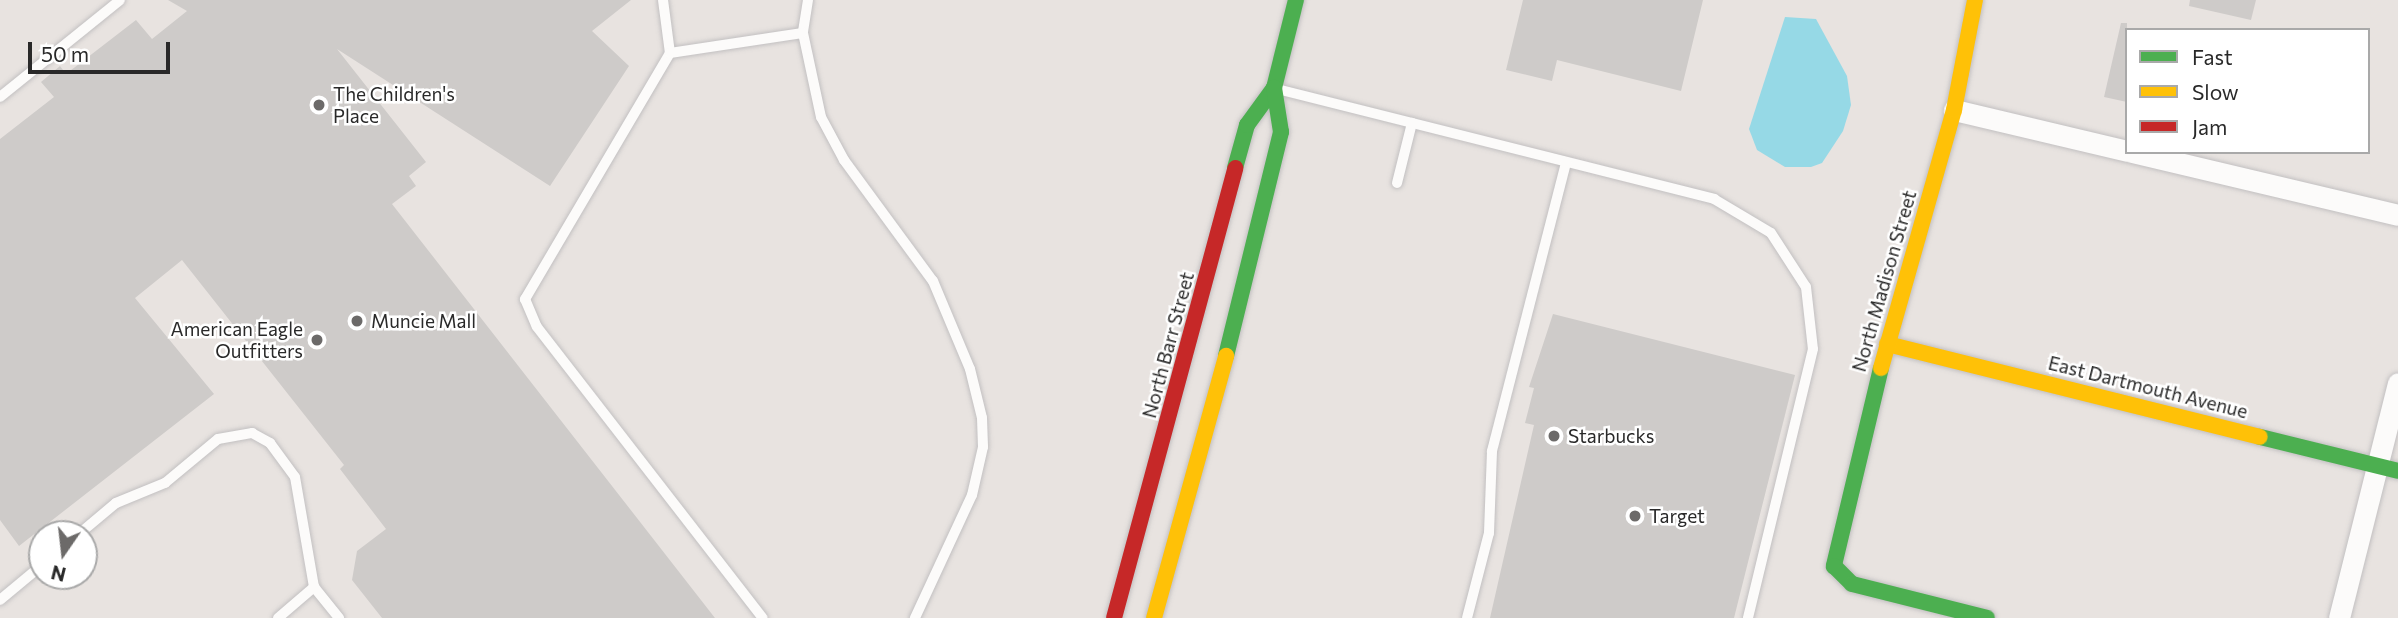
<!DOCTYPE html>
<style>
body{margin:0}
#map{position:relative;width:2398px;height:618px;overflow:hidden;background:#e8e3e0;font-family:Commissioner,sans-serif}
div>[style]{position:absolute}
.water>*{inset:0;background:#96d9e6}
.building>*{inset:0;background:#cecbc9}
.roads{filter:drop-shadow(0 0 2px #c2c0c1) drop-shadow(0 0 2px #c2c0c1)}
.lane>*{height:10px;margin:-5px;padding:0 5px;transform-origin:5px;border-radius:5px;background:#fcfbfa}
.street>*{height:21px;margin:-10.5px;padding:0 10.5px;transform-origin:10.5px;border-radius:10.5px;background:#fcfbfa}
.fast>*{height:16px;margin:-8px;padding:0 8px;transform-origin:8px;border-radius:8px;background:#4caf50}
.slow>*{height:16px;margin:-8px;padding:0 8px;transform-origin:8px;border-radius:8px;background:#ffc107}
.jam>*{height:16px;margin:-8px;padding:0 8px;transform-origin:8px;border-radius:8px;background:#c62828}
.dots>*{width:19px;height:19px;translate:-50% -50%;box-sizing:border-box;border:4px solid #fff;border-radius:50%}
span{translate:-50% -50%;white-space:nowrap;text-align:center;line-height:1.15;-webkit-text-stroke:5px #fff;paint-order:stroke}
.poi-label{font-size:19px;color:#292929}
.left{translate:0 -50%;text-align:left}
.right{translate:-100% -50%;text-align:right}
.street-label{font-size:19px;color:#292929}
.legend{position:absolute;left:2125px;top:28px;width:245px;height:126px;box-sizing:border-box;background:#fff;border:2px solid #a9a9a9;margin:0;padding:9px 12px;list-style:none;font-size:21px;color:#292929}
.legend li{display:flex;align-items:center;gap:14px;height:35px}
.legend b{width:35px;border:2px solid #a9a9a9}
.north{position:absolute;left:28px;top:520px;width:70px;height:70px;box-sizing:border-box;background:#fff;border:2px solid #a9a9a9;border-radius:50%;rotate:194deg;font-size:19px;font-weight:700;line-height:28px;text-align:center;color:#292929}
.north::after{content:'';display:block;margin:auto;width:24px;height:32px;background:#6c6a69;clip-path:polygon(50% 0,100% 100%,50% 72%,0 100%)}
.scale{position:absolute;left:28px;top:42px;width:142px;height:32px;box-sizing:border-box;border:4px solid #292929;border-top:0;padding-left:9px;font-size:21px;line-height:24px;white-space:nowrap;color:#292929;-webkit-text-stroke:5px #fff;paint-order:stroke}
</style>
<div id="map">
<div class="water">
<i style="clip-path:polygon(1785px 17px,1816px 19px,1847px 76px,1851px 105px,1843px 131px,1822px 163px,1811px 167px,1785px 167px,1757px 150px,1749px 129px)"></i>
</div>
<div class="building">
<i style="clip-path:polygon(168px 0,631px 0,592px 31px,629px 66px,550px 186px,337px 49px,426px 162px,409px 176px,416px 186px,392px 204px,715px 618px,382px 618px,352px 580px,357px 551px,386px 529px,340px 469px,344px 465px,182px 260px,135px 298px,214px 394px,19px 546px,0 520px,0 139px,54px 97px,41px 82px,60px 66px,66px 74px,136px 20px,152px 39px,187px 11px)"></i>
<i style="clip-path:polygon(1523px 0,1703px 0,1681px 91px,1557px 60px,1552px 81px,1506px 70px)"></i>
<i style="clip-path:polygon(2190px 0,2256px 0,2251px 20px,2189px 6px)"></i>
<i style="clip-path:polygon(2121px 23px,2127px 23px,2127px 102px,2104px 97px)"></i>
<i style="clip-path:polygon(1553px 314px,1795px 375px,1734px 618px,1490px 618px,1534px 425px,1525px 423px,1534px 388px,1529px 387px)"></i>
</div>
<div class="roads">
<div class="lane">
<i style="left:663px;top:0;width:53px;rotate:82.5deg"></i>
<i style="left:670px;top:53px;width:286px;rotate:120.5deg"></i>
<i style="left:525px;top:299px;width:30px;rotate:67deg"></i>
<i style="left:537px;top:327px;width:368px;rotate:52.2deg"></i>
<i style="left:808px;top:0;width:33px;rotate:99deg"></i>
<i style="left:803px;top:33px;width:86px;rotate:77.9deg"></i>
<i style="left:821px;top:117px;width:49px;rotate:61.9deg"></i>
<i style="left:844px;top:160px;width:150px;rotate:53.7deg"></i>
<i style="left:933px;top:281px;width:95px;rotate:67.2deg"></i>
<i style="left:970px;top:369px;width:50px;rotate:76.2deg"></i>
<i style="left:982px;top:418px;width:29px;rotate:88deg"></i>
<i style="left:983px;top:447px;width:49px;rotate:102.9deg"></i>
<i style="left:972px;top:495px;width:136px;rotate:114.9deg"></i>
<i style="left:670px;top:53px;width:134px;rotate:-8.6deg"></i>
<i style="left:1277px;top:89px;width:451px;rotate:14.1deg"></i>
<i style="left:1714px;top:199px;width:66px;rotate:30.8deg"></i>
<i style="left:1771px;top:233px;width:64px;rotate:57.1deg"></i>
<i style="left:1806px;top:287px;width:62px;rotate:83.6deg"></i>
<i style="left:1813px;top:349px;width:277px;rotate:103.6deg"></i>
<i style="left:0;top:97px;width:154px;rotate:-38.9deg"></i>
<i style="left:1397px;top:183px;width:62px;rotate:-76deg"></i>
<i style="left:79px;top:534px;width:48px;rotate:-40deg"></i>
<i style="left:116px;top:503px;width:53px;rotate:-22.2deg"></i>
<i style="left:165px;top:483px;width:69px;rotate:-39.7deg"></i>
<i style="left:218px;top:439px;width:35px;rotate:-10deg"></i>
<i style="left:252px;top:433px;width:21px;rotate:29deg"></i>
<i style="left:270px;top:443px;width:42px;rotate:53.7deg"></i>
<i style="left:295px;top:477px;width:112px;rotate:80.2deg"></i>
<i style="left:314px;top:587px;width:40px;rotate:51deg"></i>
<i style="left:0;top:600px;width:55px;rotate:-39.8deg"></i>
<i style="left:278px;top:618px;width:48px;rotate:-40.7deg"></i>
<i style="left:1467px;top:618px;width:88px;rotate:-75.5deg"></i>
<i style="left:1489px;top:533px;width:82px;rotate:-87.9deg"></i>
<i style="left:1492px;top:451px;width:298px;rotate:-75.6deg"></i>
</div>
<div class="street">
<i style="left:1954px;top:110px;width:178px;rotate:13.3deg"></i>
<i style="left:2132px;top:152px;width:273px;rotate:13.3deg"></i>
<i style="left:2339px;top:618px;width:242px;rotate:-75.9deg"></i>
</div>
<div class="fast">
<i style="left:1235px;top:168px;width:45px;rotate:-74.4deg"></i>
<i style="left:1247px;top:125px;width:46px;rotate:-53.9deg"></i>
<i style="left:1274px;top:88px;width:91px;rotate:-76deg"></i>
<i style="left:1226px;top:356px;width:231px;rotate:-76.2deg"></i>
<i style="left:1281px;top:132px;width:45px;rotate:-99deg"></i>
<i style="left:1881px;top:368px;width:204px;rotate:103.4deg"></i>
<i style="left:1834px;top:566px;width:25px;rotate:45deg"></i>
<i style="left:1852px;top:584px;width:139px;rotate:14.1deg"></i>
<i style="left:2260px;top:437px;width:142px;rotate:13.8deg"></i>
</div>
<div class="slow">
<i style="left:1887px;top:344px;width:384px;rotate:14deg"></i>
<i style="left:1881px;top:368px;width:268px;rotate:-74.2deg"></i>
<i style="left:1954px;top:110px;width:112px;rotate:-79.2deg"></i>
<i style="left:1154px;top:618px;width:272px;rotate:-74.6deg"></i>
</div>
<div class="jam">
<i style="left:1114px;top:618px;width:466px;rotate:-74.9deg"></i>
</div>
</div>
<div class="dots">
<i style="left:319px;top:105px;background:#6c6a69"></i>
<i style="left:357px;top:321px;background:#6c6a69"></i>
<i style="left:317px;top:340px;background:#6c6a69"></i>
<i style="left:1554px;top:436px;background:#6c6a69"></i>
<i style="left:1635px;top:516px;background:#6c6a69"></i>
</div>
<div class="poi-label">
<span class="left" style="left:333px;top:105px">The Children's<br>Place</span>
<span class="left" style="left:371px;top:321px">Muncie Mall</span>
<span class="right" style="left:303px;top:340px">American Eagle<br>Outfitters</span>
<span class="left" style="left:1568px;top:436px">Starbucks</span>
<span class="left" style="left:1649px;top:516px">Target</span>
</div>
<div class="street-label">
<span style="left:1884px;top:281px;rotate:-74deg">North Madison Street</span>
<span style="left:1168px;top:345px;rotate:-75deg">North Barr Street</span>
<span style="left:2148px;top:387px;rotate:14deg">East Dartmouth Avenue</span>
</div>
<ul class="legend">
<li><b style="height:9px;background:#4caf50"></b>Fast</li>
<li><b style="height:9px;background:#ffc107"></b>Slow</li>
<li><b style="height:9px;background:#c62828"></b>Jam</li>
</ul>
<div class="north">N</div>
<div class="scale">50 m</div>
</div>
